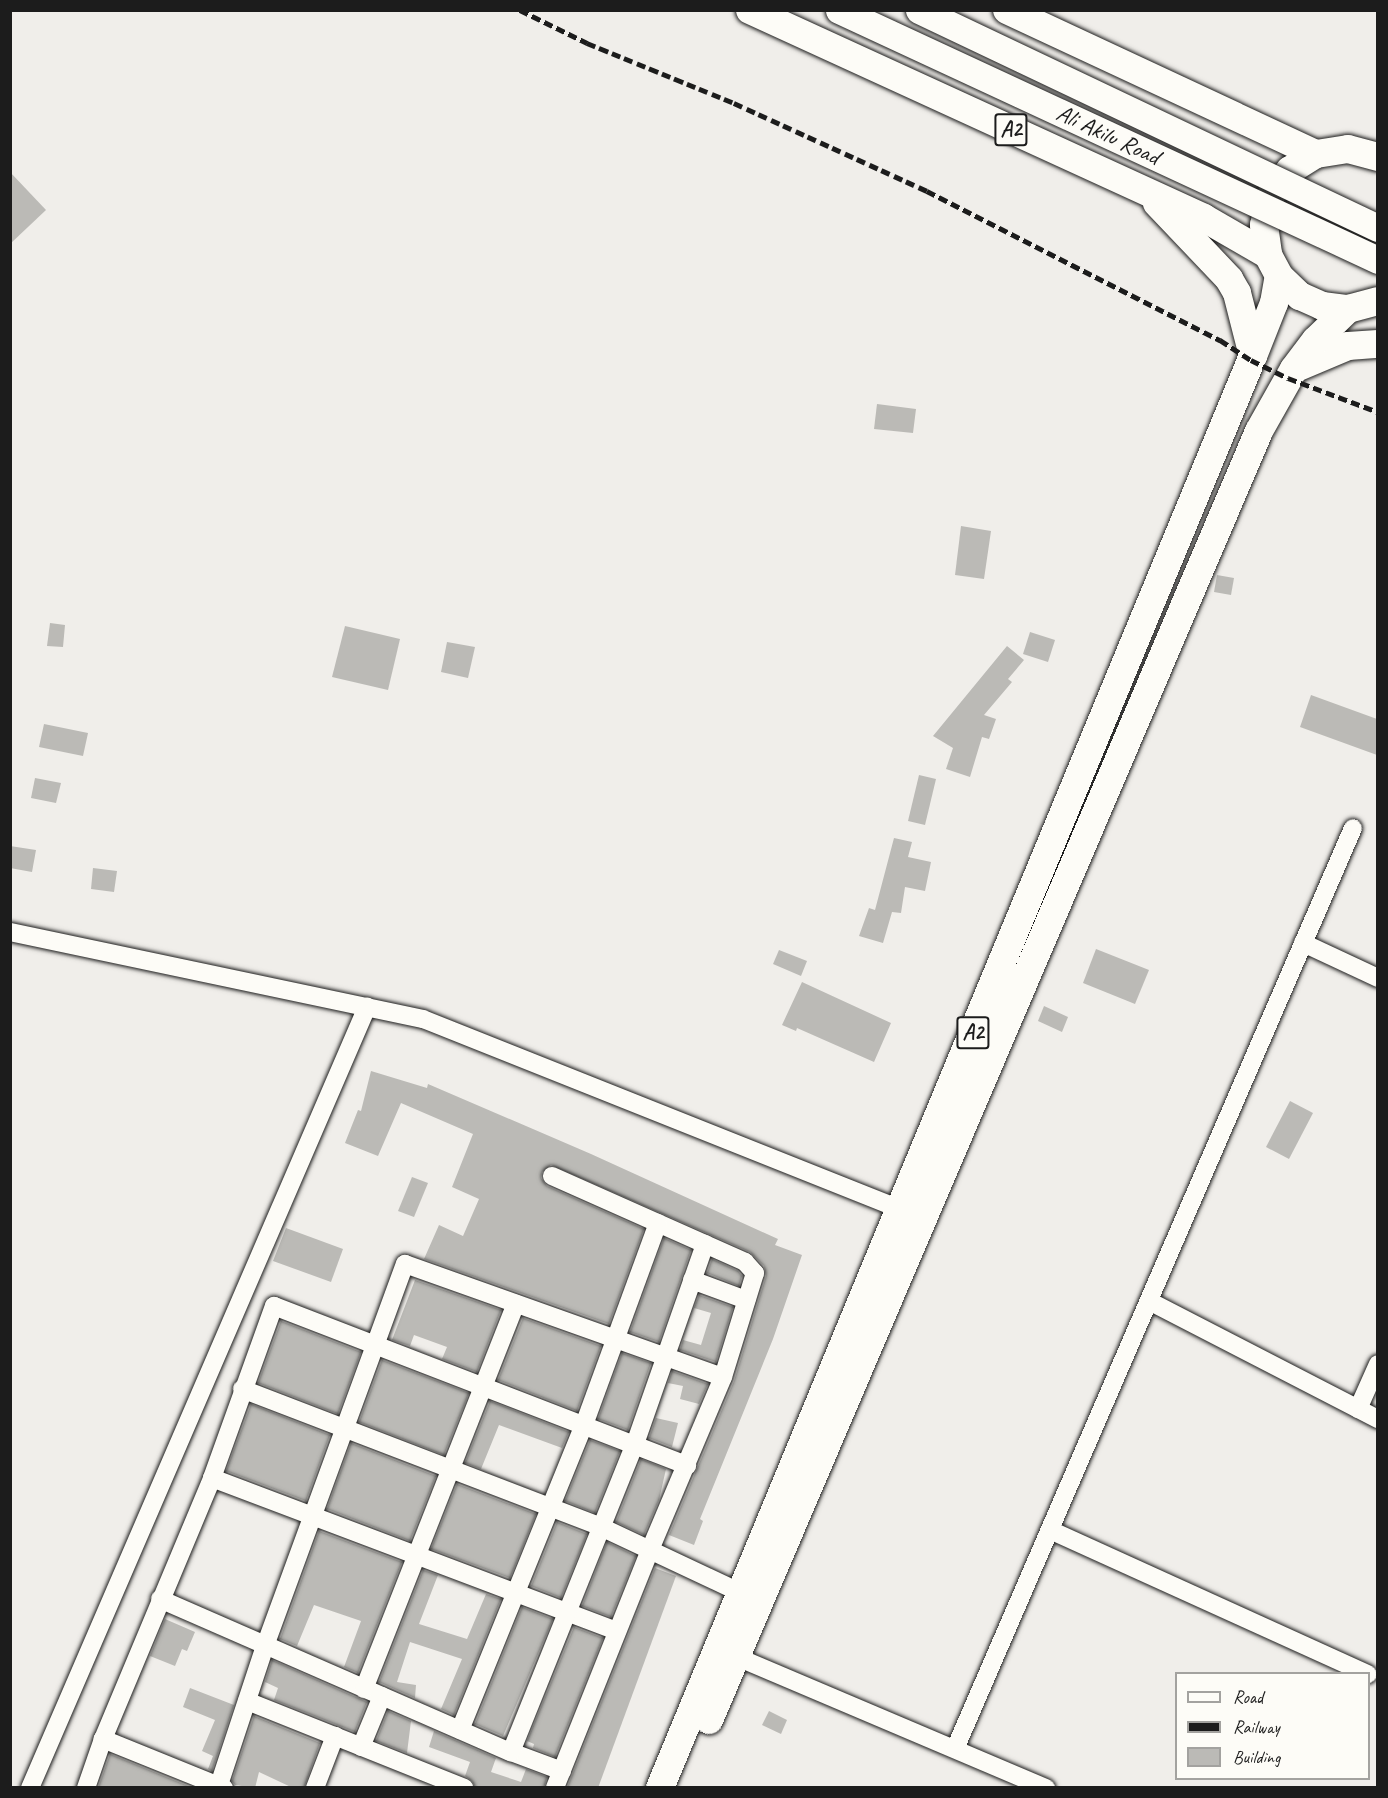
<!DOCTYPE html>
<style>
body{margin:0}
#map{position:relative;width:1388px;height:1798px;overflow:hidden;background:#f0eeea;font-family:Caveat,sans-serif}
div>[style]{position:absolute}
.building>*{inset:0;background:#bbbab6}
.roads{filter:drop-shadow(0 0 2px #1c1c1c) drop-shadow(0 0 2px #1c1c1c)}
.minor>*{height:18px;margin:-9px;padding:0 9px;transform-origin:9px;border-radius:9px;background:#fdfcf7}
.trunk>*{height:28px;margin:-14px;padding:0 14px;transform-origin:14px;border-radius:14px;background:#fdfcf7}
.rail>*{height:4.5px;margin-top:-2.25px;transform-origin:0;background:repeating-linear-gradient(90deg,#1c1c1c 0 9px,transparent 0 13.5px)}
.bridges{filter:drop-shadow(0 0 2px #1c1c1c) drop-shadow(0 0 2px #1c1c1c)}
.primary-bridge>*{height:27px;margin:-13.5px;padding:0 13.5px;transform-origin:13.5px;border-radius:13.5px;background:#fdfcf7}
span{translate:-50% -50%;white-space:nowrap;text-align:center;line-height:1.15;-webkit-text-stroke:4.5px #fdfcf7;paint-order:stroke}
.shield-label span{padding:2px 4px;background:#fdfcf7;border:2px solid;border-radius:4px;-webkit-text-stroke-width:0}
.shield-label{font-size:22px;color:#1c1c1c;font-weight:700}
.street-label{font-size:24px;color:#1c1c1c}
.frame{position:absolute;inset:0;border:12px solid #1c1c1c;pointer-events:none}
.legend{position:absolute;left:1175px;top:1672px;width:195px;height:108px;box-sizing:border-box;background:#fdfcf7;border:2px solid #a3a29f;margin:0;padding:8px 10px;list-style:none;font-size:18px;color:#1c1c1c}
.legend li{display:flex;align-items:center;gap:12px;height:30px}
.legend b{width:30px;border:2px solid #a3a29f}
</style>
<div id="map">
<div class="building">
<i style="clip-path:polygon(10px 172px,46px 210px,10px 244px)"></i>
<i style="clip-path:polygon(877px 404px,916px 409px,913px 433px,874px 429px)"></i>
<i style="clip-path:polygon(961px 526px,991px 531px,984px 579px,955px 575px)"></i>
<i style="clip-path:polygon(1217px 575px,1234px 578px,1231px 595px,1214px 592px)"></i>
<i style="clip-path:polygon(50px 623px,65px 625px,63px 647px,47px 646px)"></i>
<i style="clip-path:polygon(345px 626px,400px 639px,388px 690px,332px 677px)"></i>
<i style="clip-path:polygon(1030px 632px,1055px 640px,1048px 662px,1023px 654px)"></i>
<i style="clip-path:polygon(447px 642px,475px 647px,468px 678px,441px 672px)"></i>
<i style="clip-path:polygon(1007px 646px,1024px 660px,1008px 679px,1012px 682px,984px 715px,996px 719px,989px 739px,982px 737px,970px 777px,946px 769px,953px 748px,933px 736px)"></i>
<i style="clip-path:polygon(1311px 695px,1377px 719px,1377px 755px,1300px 727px)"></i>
<i style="clip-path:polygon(44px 724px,88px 733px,83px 756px,39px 747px)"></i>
<i style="clip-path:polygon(919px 775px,936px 779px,925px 825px,908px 821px)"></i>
<i style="clip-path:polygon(35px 778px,61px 783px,56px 803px,31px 798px)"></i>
<i style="clip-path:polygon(894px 838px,912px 842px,908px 857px,931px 862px,925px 891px,905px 887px,901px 913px,892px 912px,883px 943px,859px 936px,869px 908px,875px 910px)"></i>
<i style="clip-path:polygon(10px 846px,36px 850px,32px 872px,10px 868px)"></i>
<i style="clip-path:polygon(93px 868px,117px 871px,114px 892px,91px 889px)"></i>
<i style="clip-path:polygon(1096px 949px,1149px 970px,1135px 1004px,1083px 983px)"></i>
<i style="clip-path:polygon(779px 950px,807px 961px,801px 976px,773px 964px)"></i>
<i style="clip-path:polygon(802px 982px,891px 1023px,874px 1062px,797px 1028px,796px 1031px,782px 1025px)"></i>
<i style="clip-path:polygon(1044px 1006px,1068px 1017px,1062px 1032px,1038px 1021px)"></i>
<i style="clip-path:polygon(371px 1071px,427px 1088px,428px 1084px,591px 1154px,778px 1239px,775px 1245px,802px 1255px,773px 1339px,700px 1519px,703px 1521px,694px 1545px,669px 1535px,734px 1381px,766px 1276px,764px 1266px,750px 1252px,551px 1165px,542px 1172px,541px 1178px,547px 1186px,644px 1229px,609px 1324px,424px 1259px,439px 1225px,463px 1236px,479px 1199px,452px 1187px,473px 1134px,401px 1103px,378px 1156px,345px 1143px,358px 1110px,361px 1111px)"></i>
<i style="clip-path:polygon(1290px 1101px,1313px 1113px,1289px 1159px,1266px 1147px)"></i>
<i style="clip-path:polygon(412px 1177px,428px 1183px,414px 1217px,398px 1211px)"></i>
<i style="clip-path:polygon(286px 1228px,343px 1249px,331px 1282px,273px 1261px)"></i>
<i style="clip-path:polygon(664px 1238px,691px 1250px,659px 1342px,630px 1332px)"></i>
<i style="clip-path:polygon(712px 1259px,738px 1271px,742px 1276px,739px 1286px,707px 1273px)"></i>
<i style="clip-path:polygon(415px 1280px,501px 1310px,477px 1372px,442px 1359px,447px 1347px,414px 1335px,410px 1346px,392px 1340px)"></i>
<i style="clip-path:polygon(699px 1295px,733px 1307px,716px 1362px,680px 1350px,683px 1340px,701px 1345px,711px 1313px,694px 1308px)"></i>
<i style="clip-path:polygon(523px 1318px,601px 1346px,577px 1411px,498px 1380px)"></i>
<i style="clip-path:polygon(281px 1321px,361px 1352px,338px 1414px,258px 1383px)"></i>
<i style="clip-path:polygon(622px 1353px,651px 1363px,628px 1430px,598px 1419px)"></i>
<i style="clip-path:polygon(382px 1360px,469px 1393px,444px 1455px,359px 1422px)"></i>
<i style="clip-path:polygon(672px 1371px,708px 1384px,699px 1404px,680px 1399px,683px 1386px,668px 1383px)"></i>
<i style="clip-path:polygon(490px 1401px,569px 1432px,562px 1448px,499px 1425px,481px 1469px,465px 1463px)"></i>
<i style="clip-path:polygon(251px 1404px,330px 1435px,306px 1501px,226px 1471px)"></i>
<i style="clip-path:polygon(656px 1418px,678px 1423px,672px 1447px,649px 1438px)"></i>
<i style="clip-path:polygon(590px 1440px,620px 1451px,595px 1513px,565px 1501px)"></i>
<i style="clip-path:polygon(351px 1443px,436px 1476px,410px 1541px,327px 1509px)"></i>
<i style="clip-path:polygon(641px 1459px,666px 1469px,659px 1500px,644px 1535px,616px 1522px)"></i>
<i style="clip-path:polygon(457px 1484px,536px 1514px,510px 1578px,431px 1549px)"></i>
<i style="clip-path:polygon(557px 1522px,587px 1534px,561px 1598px,531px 1586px)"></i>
<i style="clip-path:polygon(319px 1531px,402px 1562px,358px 1673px,344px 1667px,361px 1621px,314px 1605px,297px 1646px,280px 1639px)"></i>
<i style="clip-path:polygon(607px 1542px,636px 1556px,611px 1617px,582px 1606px)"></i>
<i style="clip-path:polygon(655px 1568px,676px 1576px,598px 1788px,567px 1788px)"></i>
<i style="clip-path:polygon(423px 1570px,438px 1575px,419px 1624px,467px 1639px,486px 1594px,501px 1599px,454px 1715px,441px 1709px,462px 1659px,410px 1642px,397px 1682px,416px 1685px,415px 1698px,379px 1682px)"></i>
<i style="clip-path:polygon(522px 1607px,553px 1619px,503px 1736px,475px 1724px)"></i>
<i style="clip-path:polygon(165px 1619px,195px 1632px,187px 1651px,182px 1649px,175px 1666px,150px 1656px)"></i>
<i style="clip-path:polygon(574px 1627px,603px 1638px,555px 1757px,533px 1748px,534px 1744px,527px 1741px)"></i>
<i style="clip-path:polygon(272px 1660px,367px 1702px,355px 1732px,274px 1700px,278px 1688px,265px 1682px)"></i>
<i style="clip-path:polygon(190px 1688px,234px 1705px,212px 1771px,208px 1769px,213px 1756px,202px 1751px,215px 1720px,183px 1707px)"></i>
<i style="clip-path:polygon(388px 1711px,411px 1721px,407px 1753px,376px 1741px)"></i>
<i style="clip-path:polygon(769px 1711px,787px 1720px,781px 1734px,762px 1725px)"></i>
<i style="clip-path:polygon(254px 1716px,320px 1743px,304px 1788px,293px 1788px,259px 1772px,255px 1788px,235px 1785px,232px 1781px)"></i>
<i style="clip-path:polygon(434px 1731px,496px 1758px,491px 1772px,521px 1782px,526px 1769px,547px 1777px,544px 1788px,475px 1787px,472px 1781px,465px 1776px,470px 1762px,429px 1747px)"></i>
<i style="clip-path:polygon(110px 1754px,193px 1788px,98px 1788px)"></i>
</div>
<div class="roads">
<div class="minor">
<i style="left:10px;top:932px;width:422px;rotate:11.9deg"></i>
<i style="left:423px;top:1019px;width:513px;rotate:21.72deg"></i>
<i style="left:1303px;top:943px;width:83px;rotate:25deg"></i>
<i style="left:552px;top:1176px;width:211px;rotate:24deg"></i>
<i style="left:745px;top:1262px;width:15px;rotate:48deg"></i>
<i style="left:755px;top:1273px;width:109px;rotate:107.1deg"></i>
<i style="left:723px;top:1377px;width:188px;rotate:112.9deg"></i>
<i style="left:650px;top:1550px;width:256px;rotate:111.8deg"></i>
<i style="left:692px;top:1280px;width:58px;rotate:20.3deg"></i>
<i style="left:1149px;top:1301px;width:258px;rotate:27.3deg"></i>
<i style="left:242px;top:1389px;width:385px;rotate:21deg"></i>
<i style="left:601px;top:1527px;width:155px;rotate:25.2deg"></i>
<i style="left:1358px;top:1409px;width:49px;rotate:-66deg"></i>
<i style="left:212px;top:1478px;width:433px;rotate:20.7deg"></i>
<i style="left:1050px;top:1530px;width:349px;rotate:24.4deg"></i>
<i style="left:160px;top:1599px;width:383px;rotate:23.6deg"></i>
<i style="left:737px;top:1657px;width:336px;rotate:23deg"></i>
<i style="left:364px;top:1689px;width:414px;rotate:-68.5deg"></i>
<i style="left:247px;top:1701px;width:234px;rotate:21.8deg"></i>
<i style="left:460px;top:1730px;width:329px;rotate:-67.9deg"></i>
<i style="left:584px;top:1425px;width:215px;rotate:-69.9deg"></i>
<i style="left:361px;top:1747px;width:55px;rotate:-67.6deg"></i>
<i style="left:955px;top:1749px;width:1003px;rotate:-66.63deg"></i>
<i style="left:562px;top:1771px;width:54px;rotate:-159.6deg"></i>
<i style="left:511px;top:1752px;width:332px;rotate:-68.1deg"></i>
<i style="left:635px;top:1444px;width:212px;rotate:-70.7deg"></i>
<i style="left:30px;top:1788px;width:851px;rotate:-66.66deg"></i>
<i style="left:86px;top:1788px;width:52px;rotate:-70.9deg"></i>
<i style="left:218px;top:1788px;width:150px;rotate:-71.7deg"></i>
<i style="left:265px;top:1646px;width:407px;rotate:-69.9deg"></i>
<i style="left:405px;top:1264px;width:337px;rotate:19.6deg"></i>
<i style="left:224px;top:1788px;width:131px;rotate:-158deg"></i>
<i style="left:103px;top:1739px;width:283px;rotate:-67.3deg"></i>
<i style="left:212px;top:1478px;width:183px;rotate:-70.2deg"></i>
<i style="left:274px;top:1306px;width:443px;rotate:21.1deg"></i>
<i style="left:315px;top:1788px;width:56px;rotate:-69deg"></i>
</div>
<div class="trunk">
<i style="left:750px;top:10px;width:499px;rotate:24.6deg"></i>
<i style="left:1204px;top:218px;width:74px;rotate:30deg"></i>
<i style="left:1007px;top:10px;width:341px;rotate:25deg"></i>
<i style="left:1378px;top:157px;width:31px;rotate:-165deg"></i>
<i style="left:1348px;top:149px;width:32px;rotate:171deg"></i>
<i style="left:1316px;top:154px;width:31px;rotate:148deg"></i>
<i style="left:1290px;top:170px;width:31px;rotate:127deg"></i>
<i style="left:1271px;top:195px;width:31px;rotate:103deg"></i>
<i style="left:1264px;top:225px;width:30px;rotate:82deg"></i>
<i style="left:1268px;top:255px;width:24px;rotate:62deg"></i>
<i style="left:1279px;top:276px;width:29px;rotate:44deg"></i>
<i style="left:1300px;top:296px;width:24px;rotate:24deg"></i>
<i style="left:1322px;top:306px;width:26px;rotate:7deg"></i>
<i style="left:1348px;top:309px;width:31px;rotate:-15deg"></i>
<i style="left:1157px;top:203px;width:105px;rotate:46.5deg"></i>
<i style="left:1229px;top:279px;width:16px;rotate:60deg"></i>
<i style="left:1237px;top:293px;width:65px;rotate:75.7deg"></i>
<i style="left:1298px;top:367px;width:54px;rotate:-22.8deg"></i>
<i style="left:1348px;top:346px;width:30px;rotate:-4deg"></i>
<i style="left:709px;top:1720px;width:1401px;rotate:-66.89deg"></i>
<i style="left:1259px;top:431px;width:71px;rotate:-60.6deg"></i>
<i style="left:1294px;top:369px;width:36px;rotate:-53deg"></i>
<i style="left:1316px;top:340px;width:45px;rotate:-44.1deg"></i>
<i style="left:660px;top:1788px;width:1550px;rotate:-67.51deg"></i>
<i style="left:1253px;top:356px;width:57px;rotate:-68.4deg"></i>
<i style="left:1274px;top:303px;width:27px;rotate:-80deg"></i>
</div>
</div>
<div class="rail">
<i style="left:520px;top:10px;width:75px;rotate:26.2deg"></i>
<i style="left:587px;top:43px;width:159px;rotate:22.2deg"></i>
<i style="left:734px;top:103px;width:212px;rotate:24.5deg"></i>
<i style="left:927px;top:191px;width:329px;rotate:27deg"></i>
<i style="left:1220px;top:340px;width:37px;rotate:33deg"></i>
<i style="left:1251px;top:360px;width:41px;rotate:25.9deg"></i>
<i style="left:1288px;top:378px;width:96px;rotate:20.7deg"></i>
</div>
<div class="bridges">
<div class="primary-bridge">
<i style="left:839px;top:10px;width:594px;rotate:24.88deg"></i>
<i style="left:919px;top:10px;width:508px;rotate:25.41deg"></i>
</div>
</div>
<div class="shield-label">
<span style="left:1011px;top:130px">A2</span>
<span style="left:973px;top:1033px">A2</span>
</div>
<div class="street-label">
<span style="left:1108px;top:135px;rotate:25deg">Ali Akilu Road</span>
</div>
<div class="frame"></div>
<ul class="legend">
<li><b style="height:8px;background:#fdfcf7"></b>Road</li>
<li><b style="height:8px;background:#1c1c1c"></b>Railway</li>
<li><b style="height:16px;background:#bbbab6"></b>Building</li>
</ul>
</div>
